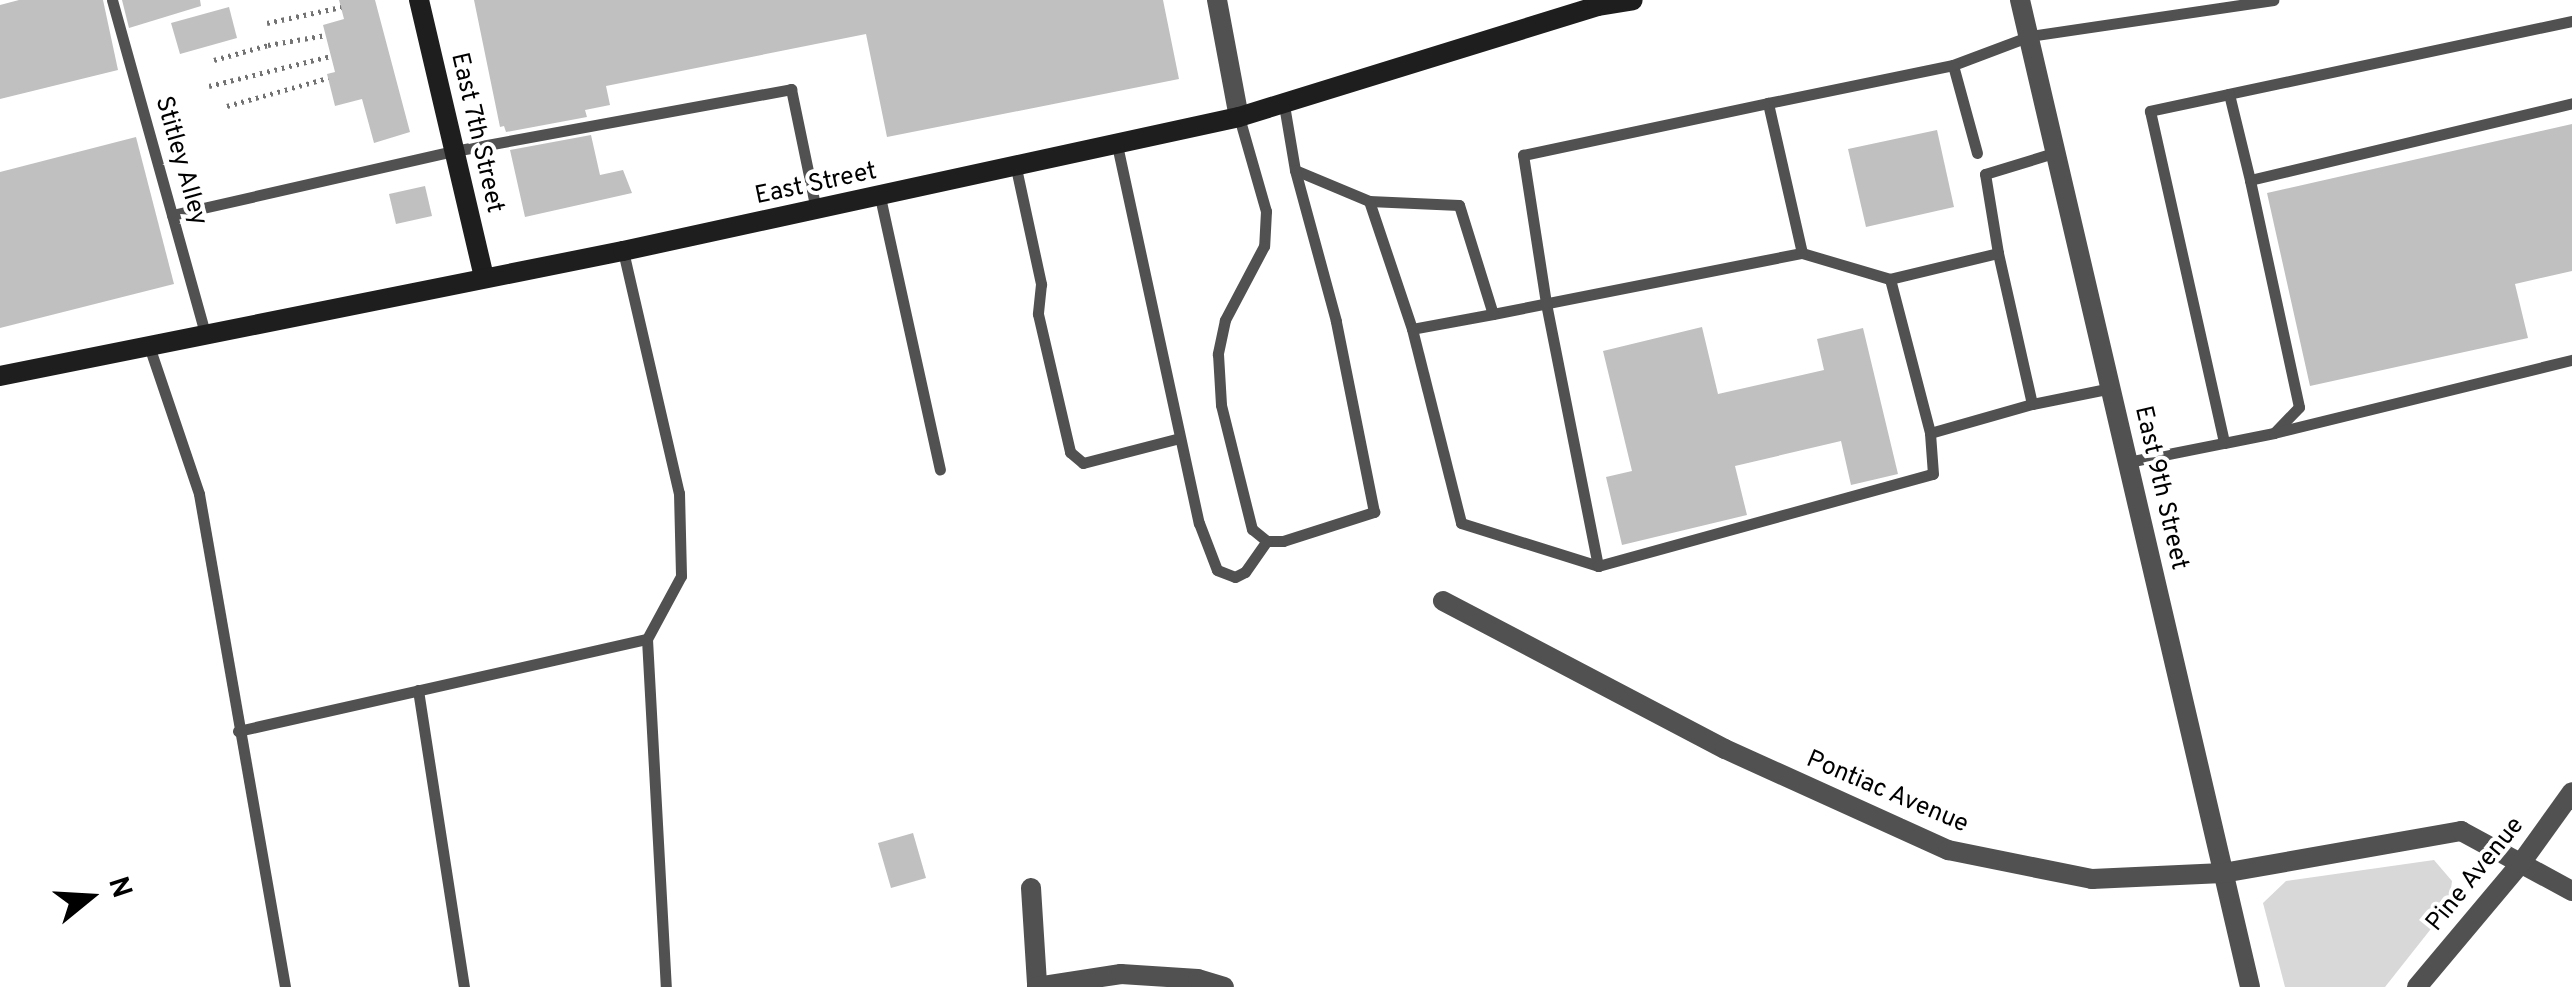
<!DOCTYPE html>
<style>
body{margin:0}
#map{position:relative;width:2572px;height:987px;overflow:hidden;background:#fff;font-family:Overpass,sans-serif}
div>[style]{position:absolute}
.green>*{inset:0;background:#d8d8d8}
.building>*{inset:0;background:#c0c0c0}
.path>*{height:5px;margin-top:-2.5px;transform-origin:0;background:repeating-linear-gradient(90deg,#737373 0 2.5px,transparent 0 7.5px)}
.service>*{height:11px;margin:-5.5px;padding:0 5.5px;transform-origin:5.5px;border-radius:5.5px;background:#515151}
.minor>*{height:20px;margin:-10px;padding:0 10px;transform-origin:10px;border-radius:10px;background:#515151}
.secondary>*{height:20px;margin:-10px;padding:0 10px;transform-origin:10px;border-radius:10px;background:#1e1e1e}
span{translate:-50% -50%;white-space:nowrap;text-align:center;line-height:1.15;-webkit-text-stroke:8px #fff;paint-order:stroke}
.street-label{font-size:25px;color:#000}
.north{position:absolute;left:40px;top:847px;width:100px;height:100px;-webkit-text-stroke:8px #fff;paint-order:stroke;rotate:72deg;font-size:28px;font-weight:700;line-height:40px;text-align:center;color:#000}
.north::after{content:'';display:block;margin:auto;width:35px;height:45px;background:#000;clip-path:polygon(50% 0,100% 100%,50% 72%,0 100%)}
</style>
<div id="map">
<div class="green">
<i style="clip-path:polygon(2434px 860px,2452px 881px,2449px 906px,2385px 987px,2285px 987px,2263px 903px,2286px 881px)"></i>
</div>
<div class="building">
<i style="clip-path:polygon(19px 0,103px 0,118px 70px,0 99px,0 5px)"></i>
<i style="clip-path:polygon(122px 0,200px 0,201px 6px,129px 28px)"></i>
<i style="clip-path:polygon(339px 0,375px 0,410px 132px,374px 143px,362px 99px,335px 106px,327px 74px,335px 72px,323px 25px,344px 19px)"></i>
<i style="clip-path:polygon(474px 0,1163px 0,1179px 79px,887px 137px,866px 34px,606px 86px,610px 105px,585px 110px,587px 117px,506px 132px,504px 126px,500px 127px)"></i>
<i style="clip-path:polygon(229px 7px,237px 38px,180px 54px,171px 23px)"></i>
<i style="clip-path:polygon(2572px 124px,2572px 271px,2515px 284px,2528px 338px,2310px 386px,2267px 193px)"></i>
<i style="clip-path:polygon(1937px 130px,1954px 207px,1866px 227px,1848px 149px)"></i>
<i style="clip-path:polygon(591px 135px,600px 175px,623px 170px,632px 193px,525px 217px,510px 150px)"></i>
<i style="clip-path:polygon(136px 137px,174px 284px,0 328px,0 172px)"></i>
<i style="clip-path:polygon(425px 186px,432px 216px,396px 224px,389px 194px)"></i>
<i style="clip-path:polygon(1702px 327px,1718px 394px,1824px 370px,1817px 339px,1863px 328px,1898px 474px,1851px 485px,1841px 441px,1735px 466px,1747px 515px,1622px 545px,1606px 477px,1632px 471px,1603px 351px)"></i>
<i style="clip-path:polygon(913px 833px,926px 878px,891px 888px,878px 843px)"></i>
</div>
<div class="path">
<i style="left:267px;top:23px;width:76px;rotate:-12.2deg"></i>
<i style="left:214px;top:60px;width:56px;rotate:-15.5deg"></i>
<i style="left:268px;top:45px;width:59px;rotate:-9.8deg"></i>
<i style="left:209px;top:86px;width:126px;rotate:-13.8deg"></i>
<i style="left:227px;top:106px;width:105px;rotate:-15.5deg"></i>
</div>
<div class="service">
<i style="left:112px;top:0;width:347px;rotate:74.4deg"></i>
<i style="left:2572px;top:21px;width:351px;rotate:168deg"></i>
<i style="left:2229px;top:94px;width:89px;rotate:76.3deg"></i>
<i style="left:2250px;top:180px;width:331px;rotate:-13.4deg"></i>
<i style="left:2229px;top:94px;width:81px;rotate:167.9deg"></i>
<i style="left:2150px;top:111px;width:340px;rotate:77.4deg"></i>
<i style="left:2224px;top:443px;width:51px;rotate:-11.3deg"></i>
<i style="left:2274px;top:433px;width:36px;rotate:-46deg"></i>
<i style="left:2299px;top:407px;width:232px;rotate:-102.2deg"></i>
<i style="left:1284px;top:105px;width:66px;rotate:80.4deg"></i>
<i style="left:1295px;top:170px;width:80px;rotate:22.7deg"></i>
<i style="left:1369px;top:201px;width:90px;rotate:2.5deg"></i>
<i style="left:1459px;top:205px;width:114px;rotate:72.7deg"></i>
<i style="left:1493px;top:314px;width:315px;rotate:-11.2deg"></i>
<i style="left:1802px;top:253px;width:92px;rotate:16.5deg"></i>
<i style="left:1239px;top:117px;width:98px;rotate:74deg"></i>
<i style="left:1266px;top:211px;width:35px;rotate:93deg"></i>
<i style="left:1264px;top:246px;width:84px;rotate:117.8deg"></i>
<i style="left:1225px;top:320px;width:35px;rotate:102deg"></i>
<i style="left:1218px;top:354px;width:51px;rotate:86.6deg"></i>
<i style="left:1221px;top:405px;width:128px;rotate:76deg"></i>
<i style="left:1252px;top:529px;width:19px;rotate:39deg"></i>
<i style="left:1267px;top:541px;width:16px"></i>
<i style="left:1283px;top:541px;width:96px;rotate:-17.7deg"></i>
<i style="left:1374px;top:512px;width:195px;rotate:-101.3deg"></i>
<i style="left:1336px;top:321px;width:156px;rotate:-105.2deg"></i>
<i style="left:1117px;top:145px;width:387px;rotate:77.8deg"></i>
<i style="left:1199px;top:523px;width:50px;rotate:69deg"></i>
<i style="left:1217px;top:570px;width:19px;rotate:21deg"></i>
<i style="left:1235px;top:577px;width:11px;rotate:-27deg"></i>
<i style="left:1245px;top:572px;width:38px;rotate:-55deg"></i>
<i style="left:1977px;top:153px;width:91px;rotate:-105.3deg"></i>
<i style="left:1953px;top:65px;width:82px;rotate:-20.6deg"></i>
<i style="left:2030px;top:36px;width:246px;rotate:-8.4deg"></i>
<i style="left:1016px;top:168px;width:119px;rotate:77.8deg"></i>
<i style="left:1041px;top:284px;width:30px;rotate:96deg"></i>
<i style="left:1038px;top:314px;width:142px;rotate:76.9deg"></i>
<i style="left:1070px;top:452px;width:17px;rotate:40deg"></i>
<i style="left:1083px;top:463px;width:100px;rotate:-14.5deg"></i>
<i style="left:880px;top:197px;width:279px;rotate:77.6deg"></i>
<i style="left:1369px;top:201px;width:135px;rotate:71.4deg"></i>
<i style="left:172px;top:215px;width:289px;rotate:-12.8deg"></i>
<i style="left:454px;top:151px;width:343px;rotate:-10.4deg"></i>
<i style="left:791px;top:89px;width:124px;rotate:78.3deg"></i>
<i style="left:623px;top:251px;width:248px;rotate:77deg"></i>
<i style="left:679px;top:493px;width:83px;rotate:88.6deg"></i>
<i style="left:681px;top:576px;width:72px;rotate:118.4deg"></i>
<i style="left:647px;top:639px;width:349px;rotate:86.9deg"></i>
<i style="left:1802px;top:253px;width:154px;rotate:-102.8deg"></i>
<i style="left:1768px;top:103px;width:189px;rotate:-11.6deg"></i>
<i style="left:1998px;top:253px;width:80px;rotate:-99.3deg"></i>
<i style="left:1985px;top:174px;width:75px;rotate:-17deg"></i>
<i style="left:1493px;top:314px;width:82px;rotate:169.5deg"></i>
<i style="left:1412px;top:329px;width:200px;rotate:75.8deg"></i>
<i style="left:1461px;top:523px;width:144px;rotate:17.4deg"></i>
<i style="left:1598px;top:566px;width:268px;rotate:-101.2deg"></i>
<i style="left:1546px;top:303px;width:150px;rotate:-98.8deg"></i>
<i style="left:1523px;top:155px;width:250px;rotate:-12deg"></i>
<i style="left:149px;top:346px;width:156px;rotate:71.3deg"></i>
<i style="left:199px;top:494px;width:500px;rotate:80.1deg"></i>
<i style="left:2032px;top:404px;width:155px;rotate:-102.7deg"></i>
<i style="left:1998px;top:253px;width:111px;rotate:166.5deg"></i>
<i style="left:1890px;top:279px;width:159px;rotate:75.4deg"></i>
<i style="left:1930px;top:433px;width:106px;rotate:-15.9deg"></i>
<i style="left:2032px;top:404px;width:81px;rotate:-11.4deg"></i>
<i style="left:2274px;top:433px;width:307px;rotate:-13.8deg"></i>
<i style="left:2128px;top:462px;width:98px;rotate:-11.2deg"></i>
<i style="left:1598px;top:566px;width:347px;rotate:-15.4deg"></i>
<i style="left:1933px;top:474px;width:41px;rotate:-94.2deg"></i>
<i style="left:418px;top:690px;width:301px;rotate:81.2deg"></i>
<i style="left:238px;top:731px;width:419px;rotate:-12.7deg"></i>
</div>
<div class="minor">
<i style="left:1217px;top:0;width:119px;rotate:79.4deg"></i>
<i style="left:2020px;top:0;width:1013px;rotate:76.88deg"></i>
<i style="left:1443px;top:601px;width:318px;rotate:27.7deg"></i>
<i style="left:1725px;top:749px;width:245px;rotate:24.4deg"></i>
<i style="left:1948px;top:850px;width:147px;rotate:11.4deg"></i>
<i style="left:2092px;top:879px;width:131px;rotate:-2.6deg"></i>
<i style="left:2223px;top:873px;width:242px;rotate:-10deg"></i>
<i style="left:2461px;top:831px;width:126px;rotate:28.4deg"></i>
<i style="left:1031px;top:888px;width:96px;rotate:86.4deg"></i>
<i style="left:1037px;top:987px;width:85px;rotate:-8.8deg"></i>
<i style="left:1121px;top:974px;width:77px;rotate:3.7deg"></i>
<i style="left:1198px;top:979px;width:27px;rotate:17deg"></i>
<i style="left:2417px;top:987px;width:162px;rotate:-50deg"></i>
<i style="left:2521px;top:863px;width:87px;rotate:-54.3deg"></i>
</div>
<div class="secondary">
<i style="left:419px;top:0;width:285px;rotate:76.8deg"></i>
<i style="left:0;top:376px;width:635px;rotate:-11.35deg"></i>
<i style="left:623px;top:251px;width:630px;rotate:-12.27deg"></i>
<i style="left:1239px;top:117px;width:375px;rotate:-17.2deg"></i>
<i style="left:1597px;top:6px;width:36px;rotate:-9deg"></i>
</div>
<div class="street-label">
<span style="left:476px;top:133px;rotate:77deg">East 7th Street</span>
<span style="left:180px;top:161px;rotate:74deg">Stitley Alley</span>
<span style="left:816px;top:185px;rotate:-12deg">East Street</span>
<span style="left:2160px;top:488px;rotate:77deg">East 9th Street</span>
<span style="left:1887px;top:793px;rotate:23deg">Pontiac Avenue</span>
<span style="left:2476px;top:875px;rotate:-51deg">Pine Avenue</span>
</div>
<div class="north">N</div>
</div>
